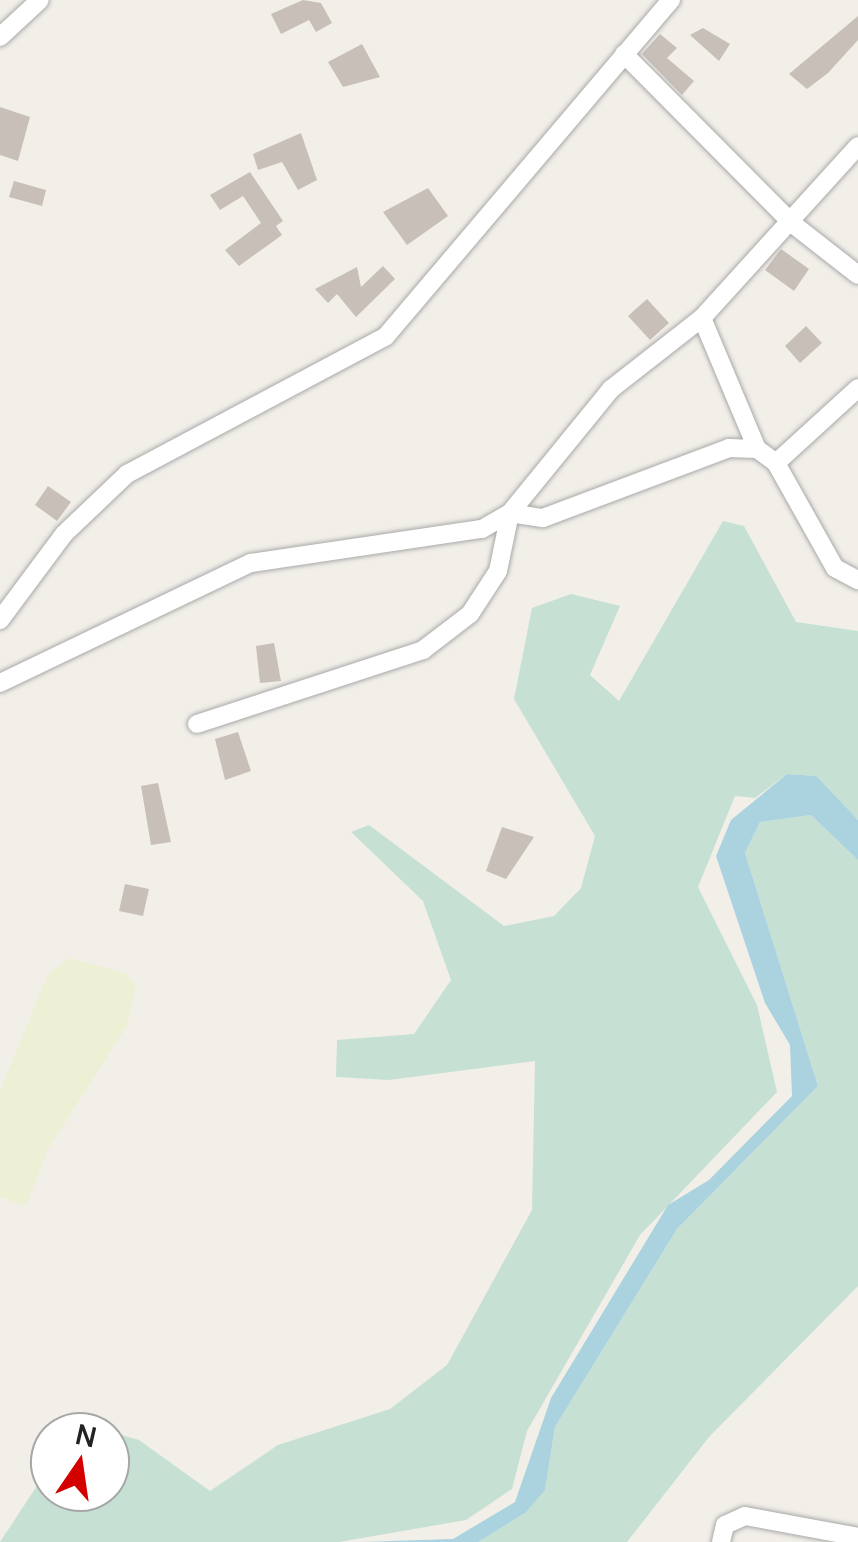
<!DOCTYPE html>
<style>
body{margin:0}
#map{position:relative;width:858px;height:1542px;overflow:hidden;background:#f2efe9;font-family:Manrope,sans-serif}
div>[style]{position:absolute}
.farmland>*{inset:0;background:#eef0d5}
.wetland>*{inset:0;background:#c6e0d4}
.water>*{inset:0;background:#aad3df}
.building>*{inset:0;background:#c7bfb8}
.roads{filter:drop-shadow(0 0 2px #a9a9a9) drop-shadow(0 0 2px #a9a9a9)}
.street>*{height:18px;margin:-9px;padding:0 9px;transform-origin:9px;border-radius:9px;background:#fff}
span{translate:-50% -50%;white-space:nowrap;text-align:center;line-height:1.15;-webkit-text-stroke:9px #fff;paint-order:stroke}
.north{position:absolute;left:30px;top:1412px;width:100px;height:100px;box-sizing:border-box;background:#fff;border:2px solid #a7a7a7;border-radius:50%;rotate:13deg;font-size:28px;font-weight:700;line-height:40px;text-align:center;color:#222}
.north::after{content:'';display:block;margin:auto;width:35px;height:45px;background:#d40000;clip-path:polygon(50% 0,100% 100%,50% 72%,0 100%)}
</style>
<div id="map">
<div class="farmland">
<i style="clip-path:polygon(70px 958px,127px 974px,136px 986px,127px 1026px,48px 1149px,26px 1206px,0 1197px,0 1091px,48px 974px)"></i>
</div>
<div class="wetland">
<i style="clip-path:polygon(723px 521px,744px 526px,796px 622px,858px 631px,858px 820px,815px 776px,787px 774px,755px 798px,735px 796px,698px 887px,757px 1005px,777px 1092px,640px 1235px,527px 1431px,512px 1489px,466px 1520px,339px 1542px,0 1542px,50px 1466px,50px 1492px,110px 1492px,110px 1432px,67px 1432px,73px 1421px,139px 1440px,210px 1491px,278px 1445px,390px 1409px,447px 1365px,532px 1210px,535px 1061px,389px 1080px,336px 1077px,337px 1040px,414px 1034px,451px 980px,423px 901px,351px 832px,369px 825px,504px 926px,554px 916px,581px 888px,595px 836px,514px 699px,532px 608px,571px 594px,620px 606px,590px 675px,619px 701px)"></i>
<i style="clip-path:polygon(811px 815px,858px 860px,858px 1286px,709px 1437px,627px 1542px,478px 1542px,545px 1490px,555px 1427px,677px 1229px,818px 1086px,745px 853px,760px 822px)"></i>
</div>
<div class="water">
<i style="clip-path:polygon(787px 774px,816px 776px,858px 820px,858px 860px,811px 815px,760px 822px,745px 853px,818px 1086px,677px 1229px,555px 1427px,545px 1490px,526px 1512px,478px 1542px,361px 1542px,453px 1539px,515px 1502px,551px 1398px,668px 1205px,709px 1180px,792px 1096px,790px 1045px,765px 1003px,716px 856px,731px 820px)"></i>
</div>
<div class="building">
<i style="clip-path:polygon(303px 0,321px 3px,332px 23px,316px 32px,309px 20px,281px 34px,271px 14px)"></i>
<i style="clip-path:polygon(858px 16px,858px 40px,828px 73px,807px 89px,789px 74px)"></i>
<i style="clip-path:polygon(703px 28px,730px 44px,719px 61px,690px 35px)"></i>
<i style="clip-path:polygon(660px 34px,677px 48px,667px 58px,694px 81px,682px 95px,642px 54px)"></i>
<i style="clip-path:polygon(362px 44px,380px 77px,343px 87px,328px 62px)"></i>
<i style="clip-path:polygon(0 107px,30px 117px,18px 161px,0 155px)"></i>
<i style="clip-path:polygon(301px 133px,317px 180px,298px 190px,282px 162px,258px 170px,253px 154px)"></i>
<i style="clip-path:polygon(250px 172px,283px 221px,276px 226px,282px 235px,239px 266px,225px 250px,261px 223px,243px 196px,220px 210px,210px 195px)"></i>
<i style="clip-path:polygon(14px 181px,46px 190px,42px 206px,9px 197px)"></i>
<i style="clip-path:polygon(428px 188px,448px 216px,407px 245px,383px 212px)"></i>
<i style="clip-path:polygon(781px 249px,809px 269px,794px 291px,765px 270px)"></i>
<i style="clip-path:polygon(383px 266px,395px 279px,356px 317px,337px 294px,328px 303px,315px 289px,357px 267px,361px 287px)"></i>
<i style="clip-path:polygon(647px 299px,669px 323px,650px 340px,628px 316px)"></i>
<i style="clip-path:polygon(806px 326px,822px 343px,800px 363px,785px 346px)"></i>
<i style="clip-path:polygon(48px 486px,71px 502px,57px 521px,35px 505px)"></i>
<i style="clip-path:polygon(274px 643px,281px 681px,260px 683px,256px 646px)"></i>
<i style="clip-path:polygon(238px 732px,251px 771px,225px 780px,215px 739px)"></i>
<i style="clip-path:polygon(158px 783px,171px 842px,151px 845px,141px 786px)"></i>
<i style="clip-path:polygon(502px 827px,534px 837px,506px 879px,486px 871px)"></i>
<i style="clip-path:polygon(125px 884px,149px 889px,143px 916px,119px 911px)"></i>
</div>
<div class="roads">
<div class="street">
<i style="left:0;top:37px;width:54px;rotate:-42.8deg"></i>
<i style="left:624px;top:54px;width:241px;rotate:45.2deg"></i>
<i style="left:794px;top:225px;width:81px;rotate:38deg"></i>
<i style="left:702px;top:318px;width:142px;rotate:67.2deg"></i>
<i style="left:776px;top:463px;width:111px;rotate:-42.4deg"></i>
<i style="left:0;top:620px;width:107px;rotate:-53.3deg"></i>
<i style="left:64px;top:534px;width:87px;rotate:-43.6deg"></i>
<i style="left:127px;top:474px;width:293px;rotate:-28deg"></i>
<i style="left:386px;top:336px;width:441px;rotate:-49.7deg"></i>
<i style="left:0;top:683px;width:278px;rotate:-25.6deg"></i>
<i style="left:251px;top:563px;width:233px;rotate:-8.4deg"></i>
<i style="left:482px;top:529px;width:32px;rotate:-30deg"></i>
<i style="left:510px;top:513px;width:160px;rotate:-50.8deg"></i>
<i style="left:611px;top:389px;width:115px;rotate:-38deg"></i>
<i style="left:702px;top:318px;width:232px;rotate:-47.8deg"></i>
<i style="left:197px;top:724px;width:238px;rotate:-18.1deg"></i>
<i style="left:423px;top:650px;width:59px;rotate:-37.5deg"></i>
<i style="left:470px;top:614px;width:51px;rotate:-56.9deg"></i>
<i style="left:498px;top:571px;width:59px;rotate:-78.3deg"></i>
<i style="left:510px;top:513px;width:33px;rotate:9deg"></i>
<i style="left:543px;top:518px;width:199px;rotate:-20.6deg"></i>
<i style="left:729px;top:448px;width:28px;rotate:2deg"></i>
<i style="left:757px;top:449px;width:24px;rotate:36deg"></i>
<i style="left:776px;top:463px;width:120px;rotate:60.7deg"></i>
<i style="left:835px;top:568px;width:26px;rotate:28deg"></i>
<i style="left:721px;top:1542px;width:17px;rotate:-77deg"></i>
<i style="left:725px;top:1525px;width:22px;rotate:-24deg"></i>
<i style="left:745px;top:1516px;width:115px;rotate:10.5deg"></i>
</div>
</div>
<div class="north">N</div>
</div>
